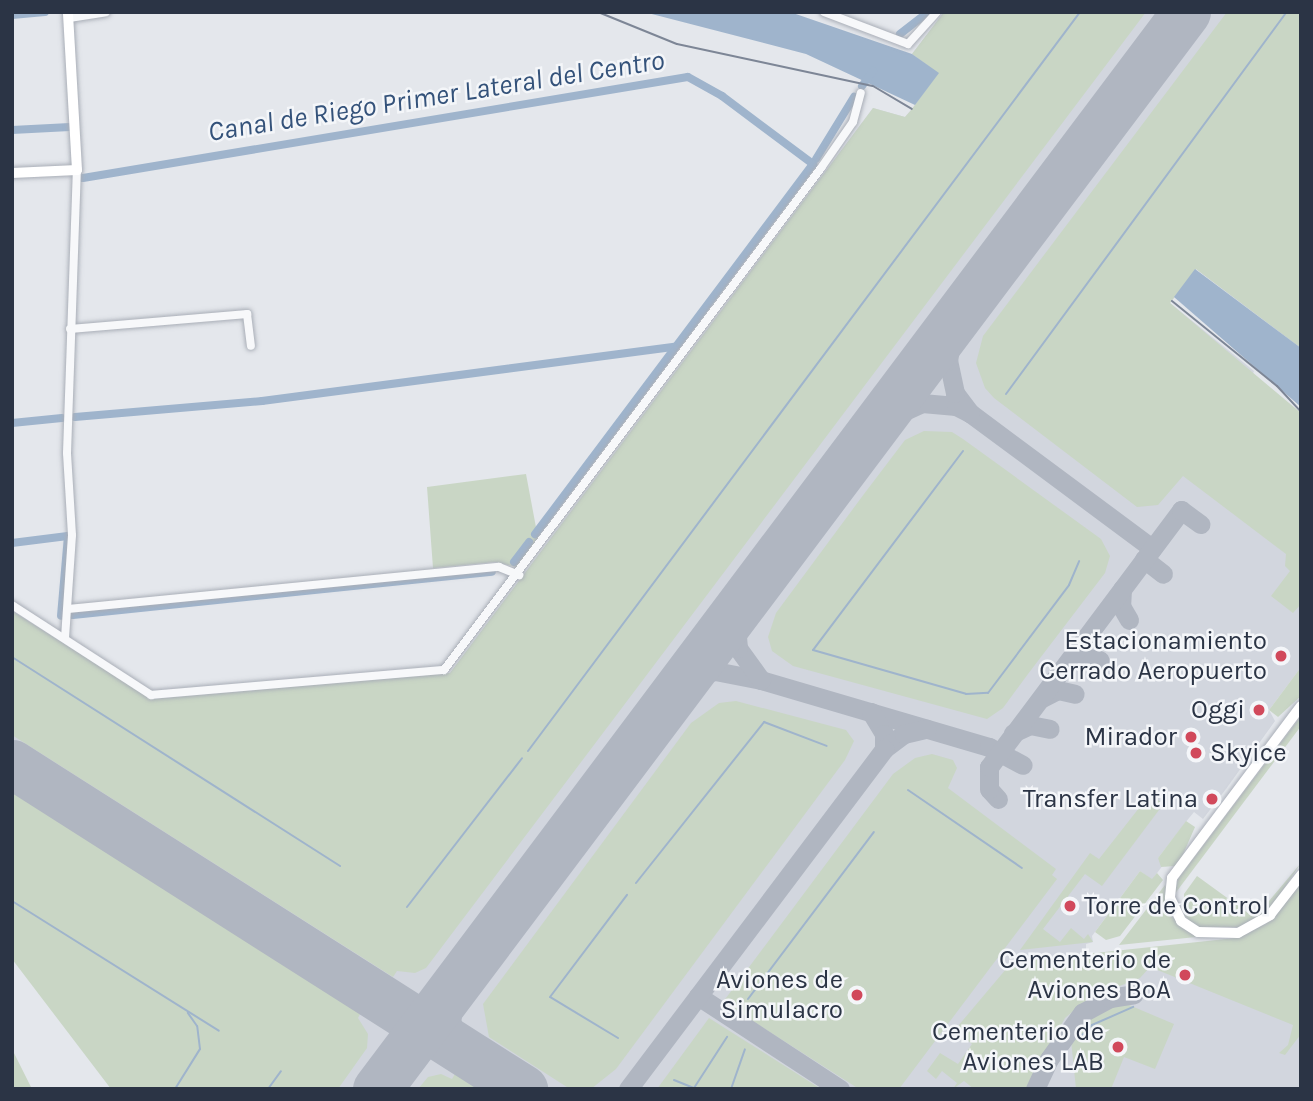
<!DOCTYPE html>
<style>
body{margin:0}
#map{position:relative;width:1313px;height:1101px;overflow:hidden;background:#e4e7ec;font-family:Karla,sans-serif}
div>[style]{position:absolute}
.built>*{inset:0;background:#d2d6de}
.green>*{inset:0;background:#c9d6c5}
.water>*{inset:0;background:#9fb4cc}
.stream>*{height:2px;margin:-1px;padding:0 1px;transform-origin:1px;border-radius:1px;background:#9fb4cc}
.canal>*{height:8px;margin:-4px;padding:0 4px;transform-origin:4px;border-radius:4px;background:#9fb4cc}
.taxiway>*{height:19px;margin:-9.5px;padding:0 9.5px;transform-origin:9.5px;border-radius:9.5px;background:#b0b6c1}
.runway>*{height:49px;margin:-24.5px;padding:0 24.5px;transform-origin:24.5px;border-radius:24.5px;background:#b0b6c1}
.roads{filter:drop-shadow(0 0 2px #a9aeb7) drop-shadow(0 0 2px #a9aeb7)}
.street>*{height:8px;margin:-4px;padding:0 4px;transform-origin:4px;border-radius:4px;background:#f7f8fa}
.secondary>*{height:10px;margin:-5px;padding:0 5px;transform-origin:5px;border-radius:5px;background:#fff}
.tram>*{height:2px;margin:-1px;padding:0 1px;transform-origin:1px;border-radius:1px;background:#7d8696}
.dots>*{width:19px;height:19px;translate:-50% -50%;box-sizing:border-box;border:4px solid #f4f6f9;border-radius:50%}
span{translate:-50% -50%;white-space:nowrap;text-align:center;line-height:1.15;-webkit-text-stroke:5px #f4f6f9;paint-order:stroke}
.poi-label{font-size:26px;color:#2b3445}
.right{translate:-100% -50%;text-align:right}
.left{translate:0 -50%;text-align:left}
.water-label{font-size:28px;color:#34527a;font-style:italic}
.frame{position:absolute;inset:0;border:14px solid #2b3445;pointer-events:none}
</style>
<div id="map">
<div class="built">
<i style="clip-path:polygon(944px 12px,1301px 12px,1301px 348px,1196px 269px,1170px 303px,1254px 371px,1251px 379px,1301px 447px,1301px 667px,1269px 710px,1275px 721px,1226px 789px,1203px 819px,1194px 812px,1185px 823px,1158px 858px,1163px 865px,1152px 880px,1140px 871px,1092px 936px,1093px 942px,1086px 944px,1086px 957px,1301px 979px,1301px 1089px,141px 1089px,12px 915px,12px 611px,152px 699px,450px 673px,873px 108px,905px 117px,912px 109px,938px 73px,912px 54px)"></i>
</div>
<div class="green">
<i style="clip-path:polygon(944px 12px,1146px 12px,426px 968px,415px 973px,397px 971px,393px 977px,12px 735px,12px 611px,152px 699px,450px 673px,873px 108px,905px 117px,912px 109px,938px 73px,912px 54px)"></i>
<i style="clip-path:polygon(1227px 12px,1301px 12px,1301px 348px,1196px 269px,1170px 303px,1301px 413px,1301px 604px,1293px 613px,1271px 596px,1290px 571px,1285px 566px,1286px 554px,1183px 476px,1158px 505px,1137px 507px,994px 398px,985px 388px,976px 363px,983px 336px)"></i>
<i style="clip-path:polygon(924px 431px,952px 432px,963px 439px,1101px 539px,1110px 556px,1105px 573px,1028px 674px,1003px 708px,987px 719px,793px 666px,772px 651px,768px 637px,776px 613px,864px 494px,905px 440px)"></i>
<i style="clip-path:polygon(526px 474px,538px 538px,516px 567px,495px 562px,433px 568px,427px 487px)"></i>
<i style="clip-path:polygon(1301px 667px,1301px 696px,1278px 717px,1269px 710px)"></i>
<i style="clip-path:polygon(736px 701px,846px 730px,854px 741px,845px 760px,616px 1069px,591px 1089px,570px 1089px,489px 1037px,483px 1004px,691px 723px,719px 703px)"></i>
<i style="clip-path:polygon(1301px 716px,1301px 726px,1174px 895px,1178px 879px)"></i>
<i style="clip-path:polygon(932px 754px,953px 760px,957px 768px,948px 788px,1056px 869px,1052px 875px,1057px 879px,899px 1089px,859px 1089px,723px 1002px,893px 774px,915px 758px)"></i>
<i style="clip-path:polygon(12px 791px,361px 1012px,358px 1018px,368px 1034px,367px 1048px,338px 1089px,111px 1089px,12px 959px)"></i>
<i style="clip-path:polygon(1150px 794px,1170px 809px,1162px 806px,1102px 886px,1085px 874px,1043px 929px,1060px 942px,1071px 928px,1084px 939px,1088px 934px,1093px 942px,1020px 950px,1090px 853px,1099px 859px)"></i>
<i style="clip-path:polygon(1186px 821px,1195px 827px,1181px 859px,1175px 866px,1161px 867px,1158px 858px)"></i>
<i style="clip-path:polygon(1301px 863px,1272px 906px,1267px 911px,1240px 927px,1196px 927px,1184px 915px,1184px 894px,1197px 876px,1248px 913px,1258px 914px)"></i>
<i style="clip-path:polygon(1140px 871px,1152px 879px,1157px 873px,1163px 880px,1120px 936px,1106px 940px,1095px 932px)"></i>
<i style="clip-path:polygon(1301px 881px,1301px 1034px,1285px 1055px,1279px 1053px,1288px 1045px,1293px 1025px,1150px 967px,1140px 978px,1089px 998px,1065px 1018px,1026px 1089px,974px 1089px,964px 1081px,953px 1089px,957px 1083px,942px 1071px,936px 1079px,927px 1071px,940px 1053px,958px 1064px,972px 1044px,957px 1032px,958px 1026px,1012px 962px,1235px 938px,1266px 924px)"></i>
<i style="clip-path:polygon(1165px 885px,1170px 915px,1196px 937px,1119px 945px)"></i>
<i style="clip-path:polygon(1115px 1005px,1129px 1005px,1174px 1024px,1155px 1069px,1124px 1057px,1111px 1089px,1076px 1089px,1071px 1040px,1094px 1015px)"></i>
<i style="clip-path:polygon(709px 1018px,821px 1089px,657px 1089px)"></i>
<i style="clip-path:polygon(12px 1049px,32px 1089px,12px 1089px)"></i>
<i style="clip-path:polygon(456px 1072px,482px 1089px,418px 1089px,428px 1077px,441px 1074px,452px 1079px)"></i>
</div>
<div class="water">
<i style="clip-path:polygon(644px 12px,790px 12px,912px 54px,939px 73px,915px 105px,806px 54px)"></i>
<i style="clip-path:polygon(1195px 269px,1301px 348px,1301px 407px,1174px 297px)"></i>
</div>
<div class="stream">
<i style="left:1006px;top:394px;width:474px;rotate:-53.7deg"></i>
<i style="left:963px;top:451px;width:249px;rotate:127deg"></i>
<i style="left:813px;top:650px;width:159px;rotate:16deg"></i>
<i style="left:966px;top:694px;width:22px;rotate:-3deg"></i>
<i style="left:988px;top:693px;width:135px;rotate:-53.1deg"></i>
<i style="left:1069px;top:585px;width:26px;rotate:-67deg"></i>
<i style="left:12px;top:657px;width:389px;rotate:32.5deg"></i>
<i style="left:528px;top:751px;width:922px;rotate:-53.24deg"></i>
<i style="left:908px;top:790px;width:138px;rotate:34.4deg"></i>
<i style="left:636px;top:883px;width:206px;rotate:-51.5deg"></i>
<i style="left:764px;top:722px;width:67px;rotate:20.9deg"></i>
<i style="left:12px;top:901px;width:244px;rotate:32.1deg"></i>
<i style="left:407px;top:907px;width:188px;rotate:-52.3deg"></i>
<i style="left:748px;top:999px;width:209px;rotate:-53deg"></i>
<i style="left:618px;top:1038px;width:79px;rotate:-148.9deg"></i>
<i style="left:550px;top:997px;width:128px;rotate:-53deg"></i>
<i style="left:1078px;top:1039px;width:20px;rotate:-45deg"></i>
<i style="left:1092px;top:1025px;width:45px;rotate:-23.7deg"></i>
<i style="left:674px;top:1080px;width:22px;rotate:22deg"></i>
<i style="left:694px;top:1088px;width:61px;rotate:-57.1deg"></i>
<i style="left:175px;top:1089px;width:47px;rotate:-58deg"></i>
<i style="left:200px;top:1049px;width:23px;rotate:-97deg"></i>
<i style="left:197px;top:1026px;width:16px;rotate:-125deg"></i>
<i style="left:268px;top:1089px;width:22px;rotate:-54deg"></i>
<i style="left:731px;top:1089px;width:42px;rotate:-70.7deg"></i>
<i style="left:1052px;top:1089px;width:1px;rotate:-90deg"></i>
</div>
<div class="canal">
<i style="left:12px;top:15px;width:33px;rotate:-5deg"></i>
<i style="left:900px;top:34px;width:36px;rotate:-38deg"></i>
<i style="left:862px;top:86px;width:19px;rotate:-54deg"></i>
<i style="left:12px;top:130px;width:58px;rotate:-3deg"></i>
<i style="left:816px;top:159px;width:73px;rotate:-58.5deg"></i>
<i style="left:83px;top:178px;width:613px;rotate:-9.48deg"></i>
<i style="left:688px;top:77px;width:39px;rotate:29deg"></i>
<i style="left:722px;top:96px;width:114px;rotate:36.8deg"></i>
<i style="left:813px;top:164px;width:463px;rotate:126.9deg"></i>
<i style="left:75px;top:417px;width:188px;rotate:-4.9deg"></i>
<i style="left:262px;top:401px;width:416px;rotate:-7.5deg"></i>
<i style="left:12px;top:423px;width:50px;rotate:-5.7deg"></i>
<i style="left:12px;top:543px;width:56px;rotate:-7.1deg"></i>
<i style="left:68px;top:536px;width:80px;rotate:95deg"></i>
<i style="left:514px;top:562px;width:25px;rotate:-53deg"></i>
<i style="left:73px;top:615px;width:421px;rotate:-5.9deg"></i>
</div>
<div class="taxiway">
<i style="left:970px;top:413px;width:227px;rotate:36.6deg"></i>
<i style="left:876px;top:424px;width:51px;rotate:-24.5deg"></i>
<i style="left:922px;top:403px;width:34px;rotate:5deg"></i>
<i style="left:956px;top:406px;width:16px;rotate:27deg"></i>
<i style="left:970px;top:413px;width:25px;rotate:-127deg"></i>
<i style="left:955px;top:393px;width:33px;rotate:-102deg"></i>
<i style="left:948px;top:361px;width:32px;rotate:-81deg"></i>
<i style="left:953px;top:329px;width:20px;rotate:-63deg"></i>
<i style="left:1144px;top:559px;width:24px;rotate:38deg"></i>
<i style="left:1122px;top:589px;width:17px;rotate:93deg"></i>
<i style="left:1121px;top:606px;width:16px;rotate:60deg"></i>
<i style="left:1067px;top:664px;width:14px;rotate:-34deg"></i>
<i style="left:1079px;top:656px;width:21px;rotate:11deg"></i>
<i style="left:761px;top:680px;width:238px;rotate:16.4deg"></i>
<i style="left:989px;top:747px;width:38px;rotate:28deg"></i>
<i style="left:674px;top:694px;width:35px;rotate:-35deg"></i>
<i style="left:703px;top:674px;width:12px;rotate:-14deg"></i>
<i style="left:715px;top:671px;width:47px;rotate:11.1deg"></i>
<i style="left:761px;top:680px;width:39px;rotate:-126deg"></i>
<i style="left:738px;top:648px;width:24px;rotate:-95deg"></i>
<i style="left:736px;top:624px;width:28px;rotate:-69deg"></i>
<i style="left:1042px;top:698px;width:18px;rotate:-27deg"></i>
<i style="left:1058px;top:690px;width:17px;rotate:13deg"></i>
<i style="left:871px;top:712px;width:26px;rotate:59deg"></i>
<i style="left:884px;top:734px;width:15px;rotate:90deg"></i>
<i style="left:884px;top:749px;width:25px;rotate:-37deg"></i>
<i style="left:904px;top:734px;width:23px;rotate:-13deg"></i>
<i style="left:1013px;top:733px;width:19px;rotate:-25deg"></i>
<i style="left:1030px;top:725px;width:20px;rotate:11deg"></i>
<i style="left:998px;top:799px;width:13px;rotate:-132deg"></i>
<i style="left:989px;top:789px;width:22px;rotate:-90deg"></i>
<i style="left:989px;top:767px;width:321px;rotate:-53.2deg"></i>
<i style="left:1181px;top:510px;width:24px;rotate:36deg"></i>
<i style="left:456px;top:983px;width:39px;rotate:97deg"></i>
<i style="left:451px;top:1022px;width:25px;rotate:61deg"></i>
<i style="left:463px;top:1044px;width:32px;rotate:41deg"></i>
<i style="left:698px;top:996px;width:170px;rotate:33.2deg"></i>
<i style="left:398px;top:1060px;width:32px;rotate:-26deg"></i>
<i style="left:427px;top:1046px;width:32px;rotate:4deg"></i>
<i style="left:628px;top:1089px;width:426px;rotate:-53deg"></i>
<i style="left:1035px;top:1089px;width:33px;rotate:-65deg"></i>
<i style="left:1049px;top:1059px;width:57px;rotate:-54.3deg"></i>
<i style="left:1082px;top:1013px;width:32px;rotate:-28deg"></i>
<i style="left:1110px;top:998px;width:24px;rotate:-9deg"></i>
</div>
<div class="runway">
<i style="left:12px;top:764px;width:606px;rotate:32.46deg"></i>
<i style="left:377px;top:1089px;width:1347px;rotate:-53.09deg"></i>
</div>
<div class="roads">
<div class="street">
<i style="left:824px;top:12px;width:90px;rotate:20.9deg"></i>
<i style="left:908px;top:44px;width:43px;rotate:-47.8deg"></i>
<i style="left:70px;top:18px;width:36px;rotate:-9deg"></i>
<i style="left:70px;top:329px;width:178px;rotate:-4.8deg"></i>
<i style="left:247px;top:314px;width:32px;rotate:83deg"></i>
<i style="left:12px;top:605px;width:166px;rotate:32.9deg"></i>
<i style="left:151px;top:695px;width:294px;rotate:-4.9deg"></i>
<i style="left:444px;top:670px;width:628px;rotate:-53.09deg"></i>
<i style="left:821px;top:168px;width:56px;rotate:-55.2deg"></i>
<i style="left:853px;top:122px;width:30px;rotate:-75deg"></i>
<i style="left:68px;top:609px;width:433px;rotate:-5.6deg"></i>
<i style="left:499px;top:567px;width:22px;rotate:22deg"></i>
<i style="left:65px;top:638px;width:103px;rotate:-86.1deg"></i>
<i style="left:72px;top:535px;width:82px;rotate:-93.5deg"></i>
<i style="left:67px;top:453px;width:283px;rotate:-88deg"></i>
</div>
<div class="secondary">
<i style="left:12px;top:173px;width:65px;rotate:-2.6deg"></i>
<i style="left:77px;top:170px;width:158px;rotate:-93.3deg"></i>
<i style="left:1301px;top:706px;width:215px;rotate:126.9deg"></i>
<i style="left:1172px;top:878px;width:20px;rotate:96deg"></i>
<i style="left:1170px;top:898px;width:25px;rotate:64deg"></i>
<i style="left:1181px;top:921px;width:20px;rotate:33deg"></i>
<i style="left:1198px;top:932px;width:40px;rotate:1.4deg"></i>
<i style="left:1238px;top:933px;width:37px;rotate:-29deg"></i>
<i style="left:1270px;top:915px;width:51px;rotate:-52.2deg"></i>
</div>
</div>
<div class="tram">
<i style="left:598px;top:12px;width:85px;rotate:22.1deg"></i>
<i style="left:677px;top:44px;width:200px;rotate:12.1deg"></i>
<i style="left:873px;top:86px;width:45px;rotate:30.5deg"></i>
<i style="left:1172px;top:301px;width:135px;rotate:39deg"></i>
<i style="left:1277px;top:386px;width:35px;rotate:47deg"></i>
</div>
<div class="dots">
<i style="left:1281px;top:656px;background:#d1495b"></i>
<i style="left:1259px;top:710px;background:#d1495b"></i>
<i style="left:1191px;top:737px;background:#d1495b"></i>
<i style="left:1196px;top:753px;background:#d1495b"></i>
<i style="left:1212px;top:799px;background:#d1495b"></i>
<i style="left:1070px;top:906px;background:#d1495b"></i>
<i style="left:1185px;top:975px;background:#d1495b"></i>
<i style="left:857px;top:995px;background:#d1495b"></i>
<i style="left:1118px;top:1047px;background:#d1495b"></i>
</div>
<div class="poi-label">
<span class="right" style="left:1267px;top:656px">Estacionamiento<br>Cerrado Aeropuerto</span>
<span class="right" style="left:1245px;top:710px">Oggi</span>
<span class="right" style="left:1177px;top:737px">Mirador</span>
<span class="left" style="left:1210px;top:753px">Skyice</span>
<span class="right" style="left:1198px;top:799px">Transfer Latina</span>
<span class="left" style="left:1084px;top:906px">Torre de Control</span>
<span class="right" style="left:1171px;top:975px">Cementerio de<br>Aviones BoA</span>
<span class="right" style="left:843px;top:995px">Aviones de<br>Simulacro</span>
<span class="right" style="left:1104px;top:1047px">Cementerio de<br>Aviones LAB</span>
</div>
<div class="water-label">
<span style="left:436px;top:96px;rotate:-9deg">Canal de Riego Primer Lateral del Centro</span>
</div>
<div class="frame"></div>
</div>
